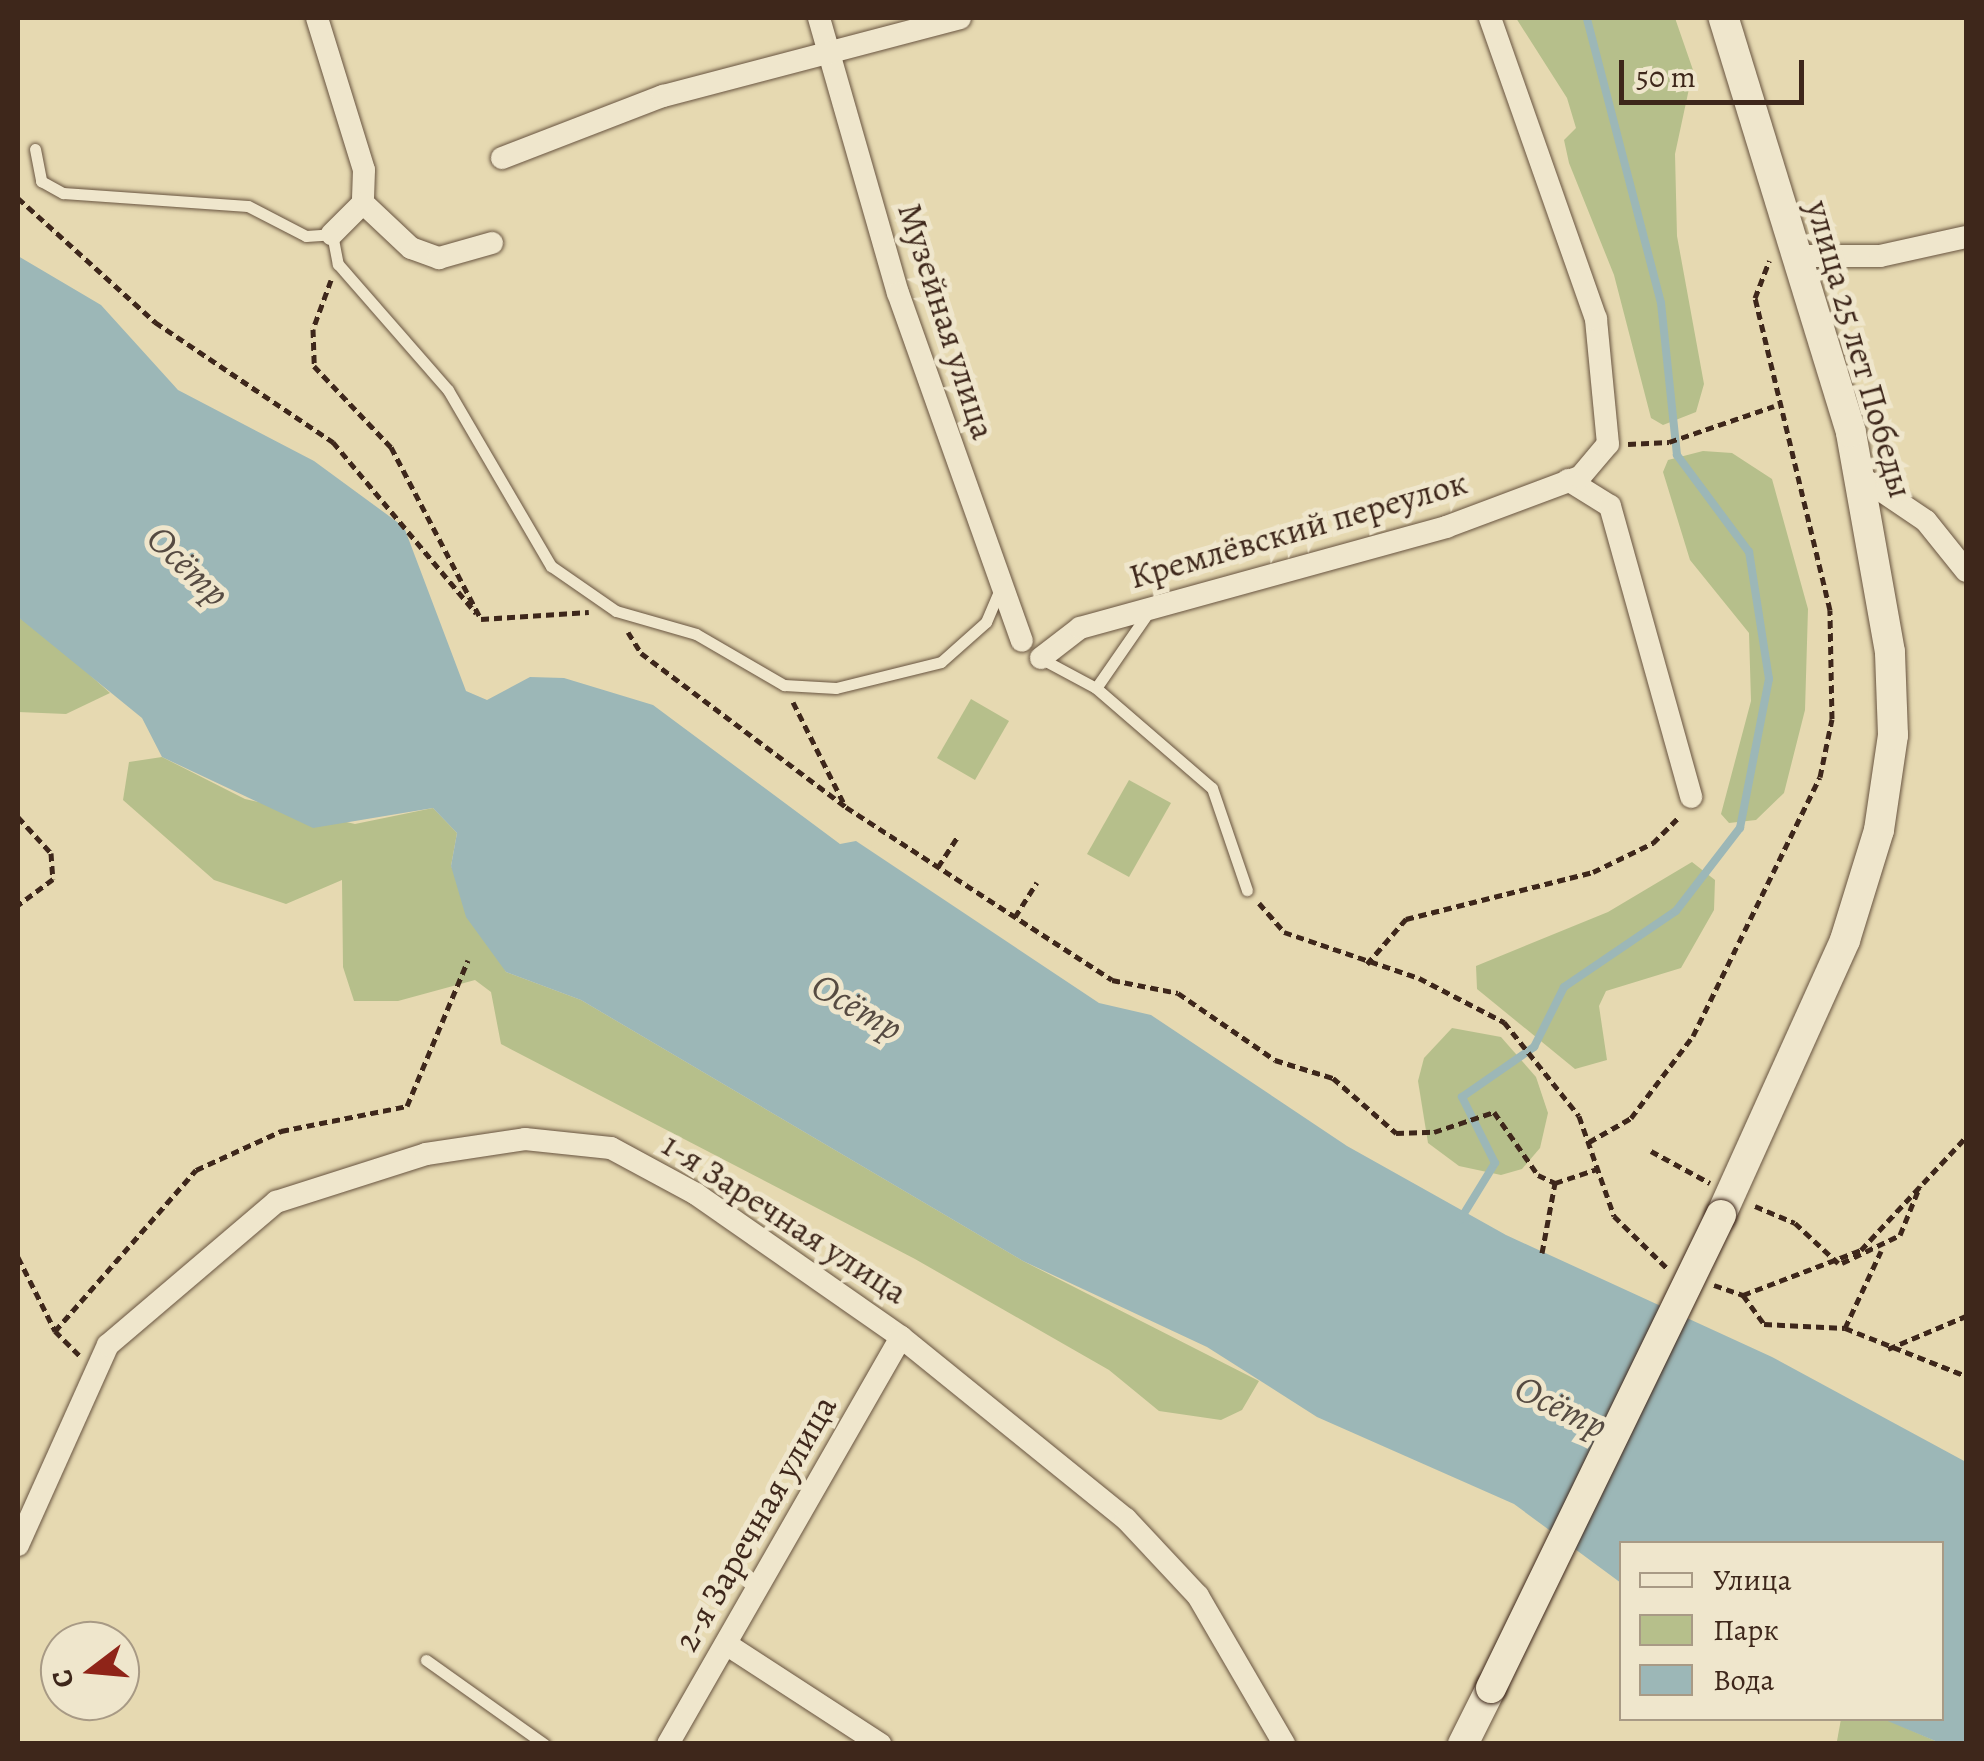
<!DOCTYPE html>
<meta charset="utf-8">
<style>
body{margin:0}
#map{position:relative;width:1984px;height:1761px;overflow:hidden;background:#e6d9b1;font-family:Alegreya,serif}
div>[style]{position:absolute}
.green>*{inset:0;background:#b6bf8b}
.water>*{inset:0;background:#9cb7b7}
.pier>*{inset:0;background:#e6d9b1}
.stream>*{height:8px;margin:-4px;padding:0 4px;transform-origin:4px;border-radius:4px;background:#9cb7b7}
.path>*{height:5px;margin-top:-2.5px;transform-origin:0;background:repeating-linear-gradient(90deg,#3e271b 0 8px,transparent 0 13px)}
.roads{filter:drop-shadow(0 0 2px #685440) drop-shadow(0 0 2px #685440)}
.service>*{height:11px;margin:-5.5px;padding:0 5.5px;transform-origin:5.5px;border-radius:5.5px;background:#efe6cc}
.minor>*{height:22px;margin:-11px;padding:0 11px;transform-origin:11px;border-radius:11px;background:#efe6cc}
.secondary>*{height:30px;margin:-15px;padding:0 15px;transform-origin:15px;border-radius:15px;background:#efe6cc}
.bridges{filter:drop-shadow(0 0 2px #3e271b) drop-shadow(0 0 2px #3e271b)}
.secondary-bridge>*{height:30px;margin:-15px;padding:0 15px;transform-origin:15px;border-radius:15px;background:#efe6cc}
span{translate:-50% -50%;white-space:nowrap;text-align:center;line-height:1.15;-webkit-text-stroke:10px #efe6cc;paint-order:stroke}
.street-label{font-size:35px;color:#3e271b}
.water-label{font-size:38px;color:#564b42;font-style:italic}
.frame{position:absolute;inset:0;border:20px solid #3e271b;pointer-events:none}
.legend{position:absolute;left:1619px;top:1541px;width:325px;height:180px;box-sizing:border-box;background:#efe6cc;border:2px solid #a89a85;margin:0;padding:12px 18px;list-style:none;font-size:30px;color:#3e271b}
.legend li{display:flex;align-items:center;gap:20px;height:50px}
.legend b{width:50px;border:2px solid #a89a85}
.north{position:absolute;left:40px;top:1621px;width:100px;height:100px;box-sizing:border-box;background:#efe6cc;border:2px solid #a89a85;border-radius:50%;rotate:254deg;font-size:28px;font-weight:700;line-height:40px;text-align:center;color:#3e271b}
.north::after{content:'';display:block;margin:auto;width:35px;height:45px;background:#8f2418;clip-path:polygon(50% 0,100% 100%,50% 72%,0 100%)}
.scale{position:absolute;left:1619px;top:60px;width:185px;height:45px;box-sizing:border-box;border:5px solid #3e271b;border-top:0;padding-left:12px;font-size:30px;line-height:35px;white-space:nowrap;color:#3e271b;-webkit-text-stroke:8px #efe6cc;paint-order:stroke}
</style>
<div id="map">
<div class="green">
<i style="clip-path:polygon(1516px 18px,1675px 18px,1693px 70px,1675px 154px,1677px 236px,1704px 384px,1696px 412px,1663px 425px,1651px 418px,1614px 275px,1569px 163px,1564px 140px,1576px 128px,1567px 98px)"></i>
<i style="clip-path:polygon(1703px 451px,1732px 453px,1772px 479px,1808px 609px,1805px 710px,1784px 793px,1756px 820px,1729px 823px,1721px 814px,1751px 701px,1749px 633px,1690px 560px,1663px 472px,1668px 460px)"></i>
<i style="clip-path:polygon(18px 617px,43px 633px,110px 693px,66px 714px,18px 712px)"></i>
<i style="clip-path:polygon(971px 699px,1009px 721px,975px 780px,937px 758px)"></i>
<i style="clip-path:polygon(162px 757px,245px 799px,355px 824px,433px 808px,457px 833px,451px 866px,506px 972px,581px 1000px,1023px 1261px,1259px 1381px,1242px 1410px,1221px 1420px,1159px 1411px,1109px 1370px,915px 1259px,501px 1044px,491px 992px,475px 980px,398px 1001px,354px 1001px,343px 967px,342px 880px,286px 904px,214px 880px,123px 800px,129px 762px)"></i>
<i style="clip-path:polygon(1129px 780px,1171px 803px,1129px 877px,1087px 854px)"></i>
<i style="clip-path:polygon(1692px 862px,1715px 880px,1714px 910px,1681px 968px,1606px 991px,1599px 1006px,1607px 1060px,1575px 1069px,1477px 989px,1476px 966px,1608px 912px)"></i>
<i style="clip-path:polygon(1452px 1028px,1501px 1037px,1536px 1077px,1548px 1113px,1540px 1148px,1522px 1169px,1501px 1175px,1459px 1166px,1428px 1143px,1418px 1081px,1424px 1058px)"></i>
<i style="clip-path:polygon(1883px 1718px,1940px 1743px,1837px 1741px,1841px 1719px)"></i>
</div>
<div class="water">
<i style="clip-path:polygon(18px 256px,101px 305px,178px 390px,314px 461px,404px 527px,466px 691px,487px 700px,530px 677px,564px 678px,653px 705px,840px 844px,856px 841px,1099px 1003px,1151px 1015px,1347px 1146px,1506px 1235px,1772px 1357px,1966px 1462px,1966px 1743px,1940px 1743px,1883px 1719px,1942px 1718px,1942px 1544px,1622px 1544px,1621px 1583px,1514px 1504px,1317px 1417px,1207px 1347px,1023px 1261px,581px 1000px,506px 972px,466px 917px,451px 866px,457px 833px,433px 808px,313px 828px,162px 757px,142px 718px,18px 617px)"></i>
</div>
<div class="pier">
<i style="clip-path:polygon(858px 837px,1014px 939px,1011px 943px)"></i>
</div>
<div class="stream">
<i style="left:1460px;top:1220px;width:67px;rotate:-58.4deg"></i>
<i style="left:1495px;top:1163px;width:74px;rotate:-116.6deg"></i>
<i style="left:1462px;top:1097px;width:88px;rotate:-34.8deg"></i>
<i style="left:1534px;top:1047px;width:67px;rotate:-63.4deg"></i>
<i style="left:1564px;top:987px;width:135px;rotate:-34.2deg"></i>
<i style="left:1676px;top:911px;width:105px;rotate:-52.4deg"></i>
<i style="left:1740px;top:828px;width:152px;rotate:-79deg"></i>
<i style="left:1769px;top:679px;width:129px;rotate:-98.9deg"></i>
<i style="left:1749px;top:552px;width:121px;rotate:-126.6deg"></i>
<i style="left:1677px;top:455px;width:153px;rotate:-96deg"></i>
<i style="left:1661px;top:303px;width:294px;rotate:-104.6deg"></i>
</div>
<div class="path">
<i style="left:18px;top:198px;width:185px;rotate:42.1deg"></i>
<i style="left:155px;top:322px;width:215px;rotate:34deg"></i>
<i style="left:333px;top:442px;width:223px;rotate:50.1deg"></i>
<i style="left:331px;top:280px;width:52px;rotate:110.2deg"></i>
<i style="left:313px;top:329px;width:37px;rotate:88deg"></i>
<i style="left:314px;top:366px;width:112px;rotate:46.5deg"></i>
<i style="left:391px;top:447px;width:194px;rotate:62.4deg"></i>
<i style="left:481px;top:619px;width:108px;rotate:-3.7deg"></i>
<i style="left:1628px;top:444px;width:41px;rotate:-2.8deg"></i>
<i style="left:1669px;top:442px;width:111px;rotate:-18.9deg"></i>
<i style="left:628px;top:632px;width:25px;rotate:58deg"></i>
<i style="left:641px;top:653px;width:256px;rotate:36.9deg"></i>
<i style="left:846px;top:807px;width:317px;rotate:33deg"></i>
<i style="left:1112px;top:980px;width:67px;rotate:11.1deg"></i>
<i style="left:1178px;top:993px;width:118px;rotate:34.6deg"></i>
<i style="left:1275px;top:1060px;width:61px;rotate:17.2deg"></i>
<i style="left:1333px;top:1078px;width:84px;rotate:41.1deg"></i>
<i style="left:1396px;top:1133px;width:38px;rotate:-2deg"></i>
<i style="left:1434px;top:1132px;width:63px;rotate:-18.4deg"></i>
<i style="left:1494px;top:1112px;width:77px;rotate:55.1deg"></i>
<i style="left:1538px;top:1175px;width:19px;rotate:25deg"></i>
<i style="left:1555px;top:1183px;width:44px;rotate:-18.4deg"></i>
<i style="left:793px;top:702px;width:114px;rotate:63.4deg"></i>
<i style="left:18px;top:817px;width:49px;rotate:47.5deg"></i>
<i style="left:51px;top:853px;width:26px;rotate:86deg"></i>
<i style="left:53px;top:879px;width:44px;rotate:143.4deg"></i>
<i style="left:938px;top:867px;width:37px;rotate:-57deg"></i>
<i style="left:1259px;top:903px;width:38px;rotate:49deg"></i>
<i style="left:1284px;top:932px;width:143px;rotate:18.8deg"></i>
<i style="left:1419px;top:978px;width:96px;rotate:27.4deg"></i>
<i style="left:1504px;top:1022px;width:120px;rotate:51.4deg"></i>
<i style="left:1579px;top:1116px;width:106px;rotate:70.7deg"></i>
<i style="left:1614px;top:1216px;width:74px;rotate:44.5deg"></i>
<i style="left:1015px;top:917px;width:41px;rotate:-57.8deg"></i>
<i style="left:1367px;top:964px;width:60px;rotate:-49.1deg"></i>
<i style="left:1406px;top:919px;width:193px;rotate:-14.1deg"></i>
<i style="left:1593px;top:872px;width:67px;rotate:-25.8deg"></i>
<i style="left:1653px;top:843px;width:38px;rotate:-45deg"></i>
<i style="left:1589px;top:1142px;width:48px;rotate:-29.7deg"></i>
<i style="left:1631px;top:1118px;width:103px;rotate:-52.9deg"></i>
<i style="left:1693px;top:1036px;width:288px;rotate:-63.9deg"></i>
<i style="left:1820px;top:777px;width:59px;rotate:-78.3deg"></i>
<i style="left:1832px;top:719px;width:109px;rotate:-91.1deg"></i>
<i style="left:1830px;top:610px;width:321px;rotate:-103.5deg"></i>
<i style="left:1755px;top:298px;width:40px;rotate:-69deg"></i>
<i style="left:1651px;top:1151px;width:67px;rotate:28.5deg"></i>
<i style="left:1755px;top:1206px;width:43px;rotate:23deg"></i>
<i style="left:1795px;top:1223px;width:59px;rotate:42.9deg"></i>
<i style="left:1542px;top:1253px;width:71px;rotate:-79.5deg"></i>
<i style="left:18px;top:1257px;width:83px;rotate:63.4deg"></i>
<i style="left:55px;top:1331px;width:35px;rotate:45deg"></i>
<i style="left:1842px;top:1263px;width:64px;rotate:-25.8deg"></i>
<i style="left:1900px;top:1235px;width:53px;rotate:-67.8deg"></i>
<i style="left:1714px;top:1285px;width:31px;rotate:19deg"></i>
<i style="left:1743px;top:1295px;width:36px;rotate:54deg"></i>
<i style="left:1764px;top:1324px;width:81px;rotate:2.8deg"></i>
<i style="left:1845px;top:1328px;width:130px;rotate:21.6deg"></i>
<i style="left:1743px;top:1295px;width:126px;rotate:-20.9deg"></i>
<i style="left:1861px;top:1250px;width:154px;rotate:-47.1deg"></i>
<i style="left:1845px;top:1328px;width:85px;rotate:-64.9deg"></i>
<i style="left:55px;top:1331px;width:214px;rotate:-48.8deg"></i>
<i style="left:196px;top:1170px;width:94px;rotate:-24.6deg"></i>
<i style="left:281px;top:1131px;width:128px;rotate:-11.2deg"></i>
<i style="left:407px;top:1106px;width:158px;rotate:-67.3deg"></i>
<i style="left:1888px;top:1349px;width:85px;rotate:-22.9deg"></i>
</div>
<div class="roads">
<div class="service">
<i style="left:35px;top:149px;width:33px;rotate:79deg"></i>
<i style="left:41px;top:181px;width:25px;rotate:29deg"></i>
<i style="left:63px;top:193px;width:185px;rotate:4deg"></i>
<i style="left:248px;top:206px;width:65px;rotate:27.3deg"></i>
<i style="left:306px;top:236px;width:26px;rotate:-4deg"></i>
<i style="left:332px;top:234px;width:31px;rotate:79deg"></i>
<i style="left:338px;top:264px;width:167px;rotate:48.9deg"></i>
<i style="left:448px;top:390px;width:204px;rotate:59.7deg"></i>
<i style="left:551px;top:566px;width:79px;rotate:34.7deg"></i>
<i style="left:616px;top:611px;width:83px;rotate:16deg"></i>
<i style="left:696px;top:634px;width:102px;rotate:30.1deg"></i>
<i style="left:784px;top:685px;width:52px;rotate:3.3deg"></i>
<i style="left:836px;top:688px;width:108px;rotate:-13.9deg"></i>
<i style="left:941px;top:662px;width:60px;rotate:-41.6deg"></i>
<i style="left:986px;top:622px;width:33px;rotate:-67deg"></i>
<i style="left:1040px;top:658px;width:64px;rotate:28.2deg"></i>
<i style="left:1096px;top:688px;width:153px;rotate:40.8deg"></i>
<i style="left:1212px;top:788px;width:108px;rotate:71.1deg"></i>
<i style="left:1096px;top:688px;width:95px;rotate:-55.3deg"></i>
<i style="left:426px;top:1660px;width:145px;rotate:35.4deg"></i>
</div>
<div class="minor">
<i style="left:317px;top:18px;width:159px;rotate:72.8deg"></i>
<i style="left:364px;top:170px;width:33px;rotate:92deg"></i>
<i style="left:363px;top:203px;width:44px;rotate:135deg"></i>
<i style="left:819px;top:18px;width:286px;rotate:74deg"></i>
<i style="left:898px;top:293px;width:369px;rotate:70.4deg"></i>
<i style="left:502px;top:158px;width:173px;rotate:-21.1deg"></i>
<i style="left:663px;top:96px;width:307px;rotate:-14.7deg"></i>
<i style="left:363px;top:203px;width:66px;rotate:43.2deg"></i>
<i style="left:411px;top:248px;width:30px;rotate:20deg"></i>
<i style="left:439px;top:258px;width:55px;rotate:-15.8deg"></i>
<i style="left:1798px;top:256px;width:82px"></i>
<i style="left:1880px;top:256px;width:88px;rotate:-12.5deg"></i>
<i style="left:1861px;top:477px;width:78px;rotate:34.1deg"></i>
<i style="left:1926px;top:521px;width:64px;rotate:51.3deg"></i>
<i style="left:1568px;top:480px;width:49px;rotate:31.8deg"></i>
<i style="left:1610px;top:506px;width:302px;rotate:74.4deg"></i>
<i style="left:1041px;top:658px;width:49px;rotate:-37.6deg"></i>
<i style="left:1080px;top:628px;width:380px;rotate:-15.4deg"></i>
<i style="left:1446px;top:527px;width:143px;rotate:-20.5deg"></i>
<i style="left:1580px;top:477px;width:43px;rotate:-49.7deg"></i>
<i style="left:1608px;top:444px;width:126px;rotate:-95.5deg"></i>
<i style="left:1596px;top:319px;width:319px;rotate:-109.4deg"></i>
<i style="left:18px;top:1545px;width:219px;rotate:-65.8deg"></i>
<i style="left:108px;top:1345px;width:221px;rotate:-40.4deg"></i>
<i style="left:276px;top:1202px;width:157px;rotate:-17.7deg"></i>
<i style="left:426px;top:1154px;width:100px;rotate:-8.6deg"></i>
<i style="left:525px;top:1139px;width:86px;rotate:6deg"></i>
<i style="left:611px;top:1148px;width:97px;rotate:28.4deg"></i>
<i style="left:696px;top:1194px;width:250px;rotate:34.9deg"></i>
<i style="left:901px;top:1337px;width:289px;rotate:39deg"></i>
<i style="left:1126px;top:1519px;width:105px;rotate:46.9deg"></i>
<i style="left:1198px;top:1596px;width:171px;rotate:59.8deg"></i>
<i style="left:726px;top:1644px;width:184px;rotate:33deg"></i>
<i style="left:668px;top:1744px;width:469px;rotate:-60.2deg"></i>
</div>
<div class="secondary">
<i style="left:1721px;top:1215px;width:302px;rotate:-65.7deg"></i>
<i style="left:1845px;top:940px;width:115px;rotate:-72.8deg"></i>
<i style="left:1879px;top:830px;width:96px;rotate:-81.6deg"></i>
<i style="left:1893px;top:735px;width:83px;rotate:-92.1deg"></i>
<i style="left:1890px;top:652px;width:223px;rotate:-100.1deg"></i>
<i style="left:1851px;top:432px;width:433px;rotate:-107.1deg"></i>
<i style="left:1463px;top:1744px;width:63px;rotate:-63.4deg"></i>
</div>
</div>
<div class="bridges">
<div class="secondary-bridge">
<i style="left:1491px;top:1688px;width:526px;rotate:-64.07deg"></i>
</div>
</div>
<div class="street-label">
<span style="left:947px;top:321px;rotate:72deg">Музейная улица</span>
<span style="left:1860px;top:349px;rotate:74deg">улица 25 лет Победы</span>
<span style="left:1298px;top:529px;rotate:-16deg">Кремлёвский переулок</span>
<span style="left:785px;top:1218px;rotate:33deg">1-я Заречная улица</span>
<span style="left:755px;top:1523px;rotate:-60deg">2-я Заречная улица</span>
</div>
<div class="water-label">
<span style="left:188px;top:566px;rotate:44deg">Осётр</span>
<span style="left:857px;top:1007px;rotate:30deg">Осётр</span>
<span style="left:1561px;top:1407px;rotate:26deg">Осётр</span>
</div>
<div class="frame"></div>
<ul class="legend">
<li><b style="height:12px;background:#efe6cc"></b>Улица</li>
<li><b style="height:28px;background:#b6bf8b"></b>Парк</li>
<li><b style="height:28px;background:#9cb7b7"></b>Вода</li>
</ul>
<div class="north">С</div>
<div class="scale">50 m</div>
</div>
